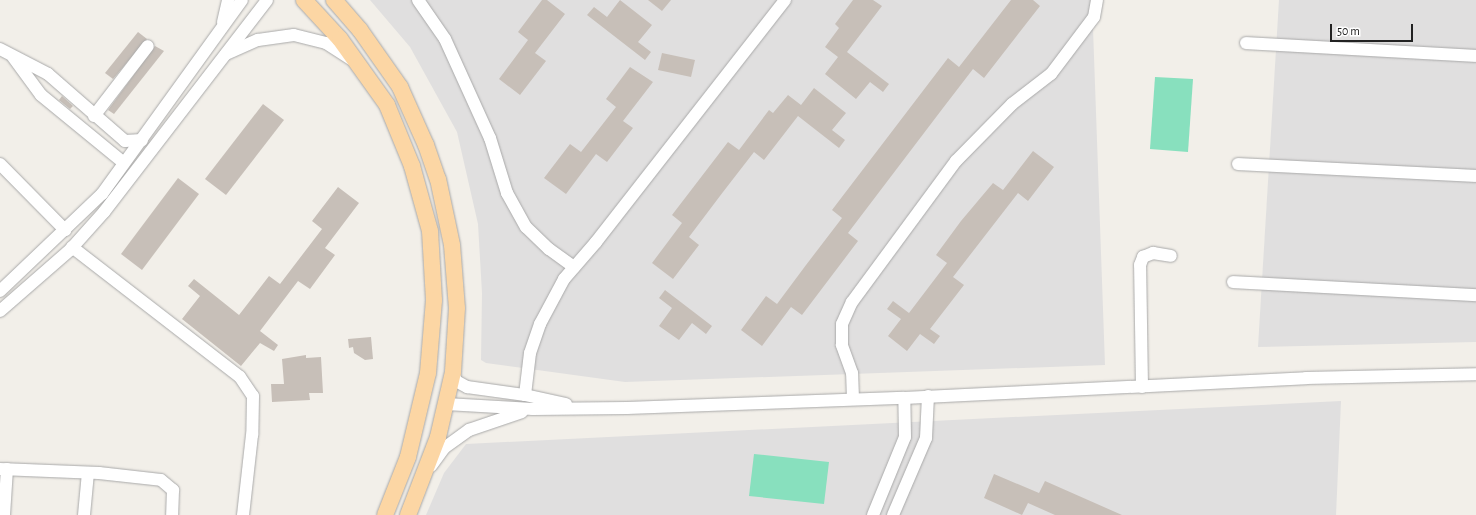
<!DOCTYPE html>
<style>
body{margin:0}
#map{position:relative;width:1476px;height:515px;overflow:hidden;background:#f2efe9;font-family:"Alegreya Sans",sans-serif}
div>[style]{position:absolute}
.residential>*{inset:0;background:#e0dfdf}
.pitch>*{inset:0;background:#88e0be}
.building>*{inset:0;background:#c7bfb8}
.roads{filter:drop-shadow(0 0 1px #a9a9a9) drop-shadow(0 0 1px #a9a9a9)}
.minor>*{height:12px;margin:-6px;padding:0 6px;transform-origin:6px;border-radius:6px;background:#fff}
.major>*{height:16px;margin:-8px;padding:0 8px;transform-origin:8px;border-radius:8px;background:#fcd6a4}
span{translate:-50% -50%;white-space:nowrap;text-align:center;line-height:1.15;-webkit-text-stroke:3px #fff;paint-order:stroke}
.scale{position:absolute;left:1330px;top:24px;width:83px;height:18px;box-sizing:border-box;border:2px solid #222;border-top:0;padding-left:5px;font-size:12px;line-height:14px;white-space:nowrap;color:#222;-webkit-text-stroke:3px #fff;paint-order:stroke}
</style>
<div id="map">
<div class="residential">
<i style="clip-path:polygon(370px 0,1092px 0,1105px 365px,625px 382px,486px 363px,481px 360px,482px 293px,478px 224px,457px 132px,410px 47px)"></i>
<i style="clip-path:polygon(1279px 0,1476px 0,1476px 342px,1258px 347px)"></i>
<i style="clip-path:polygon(1341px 401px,1336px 515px,426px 515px,444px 473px,466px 444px)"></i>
</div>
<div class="pitch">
<i style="clip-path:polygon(1155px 77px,1193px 79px,1188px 152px,1150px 149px)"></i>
<i style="clip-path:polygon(754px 454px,829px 462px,824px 504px,749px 496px)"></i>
</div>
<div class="building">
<i style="clip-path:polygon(542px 0,547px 0,565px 14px,535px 53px,546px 61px,520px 95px,499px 79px,528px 40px,518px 32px)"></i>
<i style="clip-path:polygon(620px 0,652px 25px,638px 42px,651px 52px,645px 60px,587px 15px,594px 7px,607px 17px)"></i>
<i style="clip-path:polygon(648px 0,671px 0,662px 11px)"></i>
<i style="clip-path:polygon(853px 0,873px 0,882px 6px,847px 52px,889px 84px,883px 92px,870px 82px,856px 99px,825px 74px,838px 57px,825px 47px,839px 28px,835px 24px)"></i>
<i style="clip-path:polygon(1011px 0,1033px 0,1040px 6px,984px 78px,973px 69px,943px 108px,848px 233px,858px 241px,802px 315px,791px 307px,762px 346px,741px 330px,766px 296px,777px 304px,806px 265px,842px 218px,832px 210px,948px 58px,959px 67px)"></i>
<i style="clip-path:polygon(138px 32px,147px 39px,113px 79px,105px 73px)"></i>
<i style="clip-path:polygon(155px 46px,164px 51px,114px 114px,108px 110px)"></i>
<i style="clip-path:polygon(662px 53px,695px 60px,691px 77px,658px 70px)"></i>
<i style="clip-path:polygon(630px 67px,653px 82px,623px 121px,633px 128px,607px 162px,596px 154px,566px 194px,544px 178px,570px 144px,581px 152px,616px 107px,606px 99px)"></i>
<i style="clip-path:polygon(814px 88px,846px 113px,832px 130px,845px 140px,839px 148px,798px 116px,764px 160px,754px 152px,723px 192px,689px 237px,699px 245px,673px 279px,652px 263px,682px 223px,672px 215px,728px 142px,739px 150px,769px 110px,773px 113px,788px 95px,801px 105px)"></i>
<i style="clip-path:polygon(62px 96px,73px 106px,70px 109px,59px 100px)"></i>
<i style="clip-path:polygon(263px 104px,284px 120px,226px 195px,205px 179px)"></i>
<i style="clip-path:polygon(1033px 151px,1054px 167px,1028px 201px,1018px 193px,953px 277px,964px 285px,930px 329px,940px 336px,934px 344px,920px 334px,907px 351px,888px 336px,901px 319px,887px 309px,893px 301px,909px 313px,947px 263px,936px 255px,961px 221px,993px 183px,1003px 190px)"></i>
<i style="clip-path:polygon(178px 178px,199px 194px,142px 270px,121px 254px)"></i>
<i style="clip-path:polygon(338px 187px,359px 203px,325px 248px,335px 255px,310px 289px,298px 281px,260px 331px,278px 345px,274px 351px,260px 343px,241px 366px,182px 319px,200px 296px,188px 286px,194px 279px,239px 315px,269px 276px,280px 284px,322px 229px,312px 221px)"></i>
<i style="clip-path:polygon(665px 290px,712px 326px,706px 334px,692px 323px,679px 340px,659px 326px,672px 308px,659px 298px)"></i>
<i style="clip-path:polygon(371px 337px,373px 359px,365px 360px,354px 353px,353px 347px,349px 348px,348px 339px)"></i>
<i style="clip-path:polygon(306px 355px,306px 358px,321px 357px,323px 393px,309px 393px,310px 400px,272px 402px,271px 384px,284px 384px,282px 359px)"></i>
<i style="clip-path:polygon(994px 474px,1039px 493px,1045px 481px,1122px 515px,1055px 515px,1028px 503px,1022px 515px,984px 498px)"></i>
</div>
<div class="roads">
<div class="minor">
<i style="left:418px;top:0;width:47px;rotate:55.3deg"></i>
<i style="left:445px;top:39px;width:109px;rotate:65.6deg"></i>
<i style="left:490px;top:138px;width:58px;rotate:72.8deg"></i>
<i style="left:507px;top:193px;width:39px;rotate:61deg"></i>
<i style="left:526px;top:227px;width:32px;rotate:44deg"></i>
<i style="left:549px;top:249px;width:31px;rotate:36deg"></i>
<i style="left:223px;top:22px;width:23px;rotate:-77deg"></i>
<i style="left:1246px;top:43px;width:230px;rotate:3.2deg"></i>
<i style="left:0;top:49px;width:54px;rotate:27.5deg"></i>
<i style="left:48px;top:74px;width:102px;rotate:41deg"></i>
<i style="left:125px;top:141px;width:17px;rotate:-3deg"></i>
<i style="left:226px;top:54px;width:35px;rotate:-24deg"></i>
<i style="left:258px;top:40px;width:36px;rotate:-8deg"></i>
<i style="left:294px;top:35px;width:33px;rotate:14deg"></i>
<i style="left:326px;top:43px;width:30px;rotate:33deg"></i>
<i style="left:13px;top:57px;width:47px;rotate:53.6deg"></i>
<i style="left:41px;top:95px;width:107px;rotate:39.3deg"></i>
<i style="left:94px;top:116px;width:88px;rotate:-52.4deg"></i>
<i style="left:0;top:164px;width:93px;rotate:45.4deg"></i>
<i style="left:1238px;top:164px;width:238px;rotate:2.9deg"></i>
<i style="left:72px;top:247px;width:212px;rotate:37.7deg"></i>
<i style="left:240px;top:377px;width:23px;rotate:56deg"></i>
<i style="left:253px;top:396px;width:39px;rotate:91deg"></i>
<i style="left:252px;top:435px;width:81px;rotate:96.4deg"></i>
<i style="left:1233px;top:282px;width:243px;rotate:3.1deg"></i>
<i style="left:0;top:291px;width:141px;rotate:-43.6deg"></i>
<i style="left:102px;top:194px;width:239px;rotate:-54.2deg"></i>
<i style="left:0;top:311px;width:93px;rotate:-41.1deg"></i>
<i style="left:70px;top:250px;width:51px;rotate:-48.2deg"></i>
<i style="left:104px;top:212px;width:267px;rotate:-52.4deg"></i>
<i style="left:453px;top:372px;width:9px;rotate:72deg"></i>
<i style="left:456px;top:381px;width:13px;rotate:29deg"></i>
<i style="left:467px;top:387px;width:59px;rotate:7.9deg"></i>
<i style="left:525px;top:395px;width:42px;rotate:12.4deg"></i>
<i style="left:1142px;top:387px;width:122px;rotate:-90.9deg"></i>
<i style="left:1140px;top:265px;width:9px;rotate:-69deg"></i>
<i style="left:1143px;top:257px;width:11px;rotate:-22deg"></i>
<i style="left:1153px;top:253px;width:18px;rotate:9deg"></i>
<i style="left:525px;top:395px;width:42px;rotate:-83.2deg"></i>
<i style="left:530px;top:353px;width:31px;rotate:-71deg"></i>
<i style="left:540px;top:324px;width:51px;rotate:-61.9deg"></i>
<i style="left:564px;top:279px;width:49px;rotate:-49.1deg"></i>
<i style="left:596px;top:242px;width:307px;rotate:-52deg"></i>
<i style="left:853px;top:399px;width:26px;rotate:-92deg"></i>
<i style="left:852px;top:373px;width:30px;rotate:-110deg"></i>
<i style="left:842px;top:345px;width:21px;rotate:-90deg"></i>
<i style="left:842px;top:324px;width:24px;rotate:-66deg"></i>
<i style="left:852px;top:302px;width:175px;rotate:-53.6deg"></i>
<i style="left:956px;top:161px;width:80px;rotate:-45.5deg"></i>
<i style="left:1012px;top:104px;width:49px;rotate:-37.6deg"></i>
<i style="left:1051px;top:74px;width:71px;rotate:-53deg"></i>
<i style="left:1094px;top:17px;width:17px;rotate:-80deg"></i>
<i style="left:446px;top:404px;width:87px;rotate:3.3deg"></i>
<i style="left:533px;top:409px;width:94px;rotate:-0.6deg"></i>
<i style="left:627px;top:408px;width:277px;rotate:-2.1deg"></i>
<i style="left:904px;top:398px;width:402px;rotate:-2.8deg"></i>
<i style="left:1306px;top:378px;width:170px;rotate:-1.3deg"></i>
<i style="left:431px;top:466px;width:22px;rotate:-54deg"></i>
<i style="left:444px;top:448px;width:31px;rotate:-36deg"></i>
<i style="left:469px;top:430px;width:56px;rotate:-18.8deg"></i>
<i style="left:0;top:469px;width:99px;rotate:2.3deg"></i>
<i style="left:99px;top:473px;width:62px;rotate:6.4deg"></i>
<i style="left:161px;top:480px;width:16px;rotate:40deg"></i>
<i style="left:173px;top:490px;width:25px;rotate:92deg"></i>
<i style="left:4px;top:515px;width:46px;rotate:-86.3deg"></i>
<i style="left:84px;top:515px;width:42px;rotate:-84.6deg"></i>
<i style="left:873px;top:515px;width:84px;rotate:-67.7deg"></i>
<i style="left:905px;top:437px;width:39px;rotate:-91deg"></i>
<i style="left:893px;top:515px;width:84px;rotate:-66.8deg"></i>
<i style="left:926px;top:438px;width:42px;rotate:-87.3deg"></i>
</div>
<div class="major">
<i style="left:304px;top:0;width:53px;rotate:47.3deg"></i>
<i style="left:340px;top:39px;width:81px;rotate:54.5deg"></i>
<i style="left:387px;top:105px;width:66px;rotate:67.7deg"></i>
<i style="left:412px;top:166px;width:67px;rotate:74.5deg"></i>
<i style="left:430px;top:231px;width:69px;rotate:86.7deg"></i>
<i style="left:434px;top:300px;width:73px;rotate:94.7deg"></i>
<i style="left:428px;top:373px;width:86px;rotate:103.4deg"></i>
<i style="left:408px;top:457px;width:62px;rotate:111.6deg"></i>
<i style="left:334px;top:0;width:40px;rotate:49deg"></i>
<i style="left:360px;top:30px;width:70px;rotate:54.9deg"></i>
<i style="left:400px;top:87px;width:64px;rotate:65.9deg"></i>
<i style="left:426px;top:145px;width:36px;rotate:71deg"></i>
<i style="left:438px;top:179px;width:67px;rotate:78deg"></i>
<i style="left:452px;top:245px;width:63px;rotate:85.5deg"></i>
<i style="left:457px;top:308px;width:64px;rotate:93.6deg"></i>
<i style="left:453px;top:372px;width:67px;rotate:103deg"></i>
<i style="left:438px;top:437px;width:84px;rotate:111deg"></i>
</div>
</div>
<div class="scale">50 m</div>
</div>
